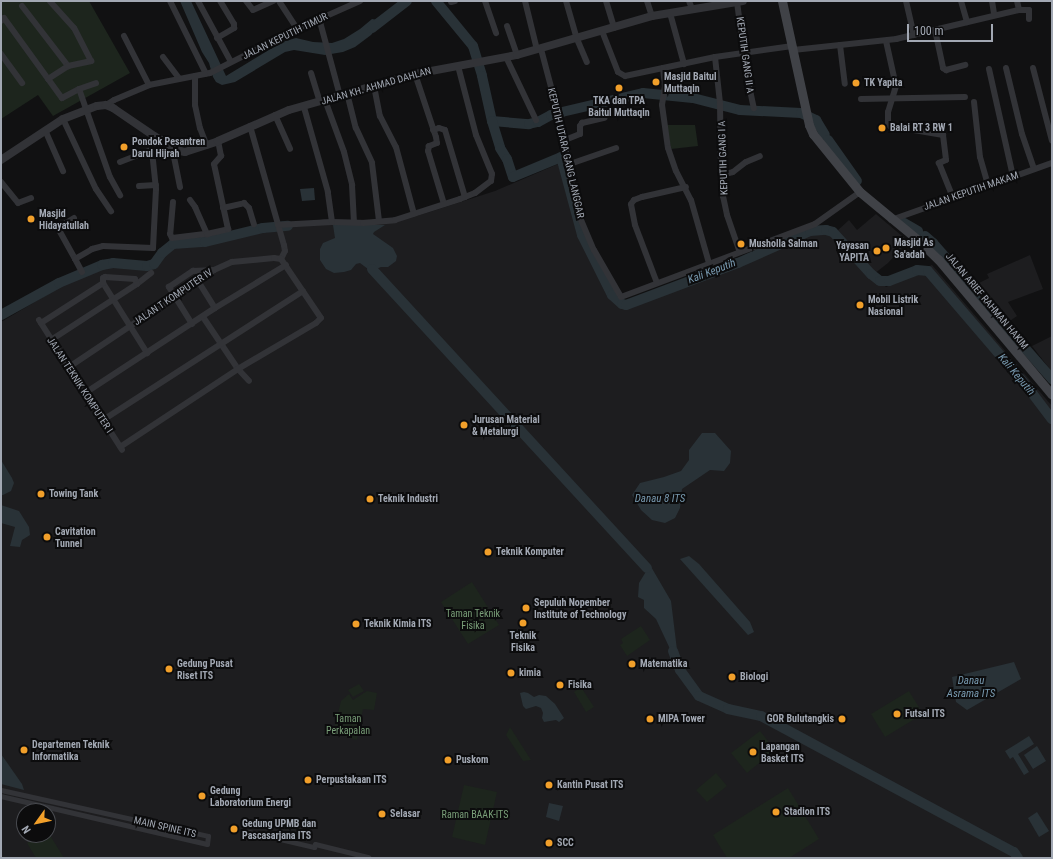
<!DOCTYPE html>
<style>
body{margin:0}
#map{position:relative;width:1053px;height:859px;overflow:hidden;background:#111112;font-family:"Roboto Condensed",sans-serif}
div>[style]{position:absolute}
.built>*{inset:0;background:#1d1d1f}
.green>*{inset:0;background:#1d251d}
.water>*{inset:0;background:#293237}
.river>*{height:10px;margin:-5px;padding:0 5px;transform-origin:5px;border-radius:5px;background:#293237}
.pedestrian>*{height:5px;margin:-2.5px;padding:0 2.5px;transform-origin:2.5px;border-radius:2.5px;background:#323337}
.minor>*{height:6px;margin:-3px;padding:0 3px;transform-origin:3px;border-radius:3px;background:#323337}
.tertiary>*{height:8px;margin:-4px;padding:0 4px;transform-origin:4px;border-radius:4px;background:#323337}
.secondary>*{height:9px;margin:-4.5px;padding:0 4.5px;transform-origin:4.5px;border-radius:4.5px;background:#404247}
.dots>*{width:11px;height:11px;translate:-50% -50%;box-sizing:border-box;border:2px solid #0c0c0d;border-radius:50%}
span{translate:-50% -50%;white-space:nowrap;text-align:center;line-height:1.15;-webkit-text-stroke:4px #0c0c0d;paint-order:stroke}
.street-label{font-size:10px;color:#a2a8b3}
.poi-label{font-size:10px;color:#a2a8b3;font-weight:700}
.left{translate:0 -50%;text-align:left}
.right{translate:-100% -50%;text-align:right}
.park-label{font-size:10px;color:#799e78}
.water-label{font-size:11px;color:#7899af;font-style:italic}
.frame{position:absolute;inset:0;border:2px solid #a2a8b3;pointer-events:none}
.north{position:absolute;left:16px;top:803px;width:40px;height:40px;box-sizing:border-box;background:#0c0c0d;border:1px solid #484a4f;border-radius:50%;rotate:237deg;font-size:11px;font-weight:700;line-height:16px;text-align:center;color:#a2a8b3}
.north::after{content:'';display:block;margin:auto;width:14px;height:18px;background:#f19f2a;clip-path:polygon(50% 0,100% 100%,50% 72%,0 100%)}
.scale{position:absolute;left:907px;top:24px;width:86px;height:18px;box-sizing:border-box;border:2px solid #a2a8b3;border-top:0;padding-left:5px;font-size:12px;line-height:14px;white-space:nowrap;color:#a2a8b3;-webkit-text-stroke:3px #0c0c0d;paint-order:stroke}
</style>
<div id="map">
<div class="built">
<i style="clip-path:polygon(evenodd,558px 164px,578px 233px,600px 279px,618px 306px,830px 226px,886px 287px,932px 265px,1052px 406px,1052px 858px,1px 858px,1px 322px,77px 277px,108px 266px,153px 268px,172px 249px,280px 230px,324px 219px,386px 220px,417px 216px,495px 191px,558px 164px,24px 811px,48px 811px,48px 835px,24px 835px,24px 811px)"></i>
<i style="clip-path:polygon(876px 214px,908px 241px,888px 263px,874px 274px,837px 231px,849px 220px,857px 230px)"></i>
<i style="clip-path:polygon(1030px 255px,1043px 289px,1008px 302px,1017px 316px,1004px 325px,971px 287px,989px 278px,987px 274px)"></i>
<i style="clip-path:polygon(1052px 336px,1052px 372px,1032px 346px)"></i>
</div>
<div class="green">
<i style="clip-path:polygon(1px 1px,89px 1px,130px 73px,53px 116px,38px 95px,1px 119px)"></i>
<i style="clip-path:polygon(667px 125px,695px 125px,698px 146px,671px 149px)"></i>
<i style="clip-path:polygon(472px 582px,499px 625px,468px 644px,441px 602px)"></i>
<i style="clip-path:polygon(641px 626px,650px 640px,627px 656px,620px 645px,623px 643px,621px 639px)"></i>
<i style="clip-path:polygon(359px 684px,364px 691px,353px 697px,348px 690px)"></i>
<i style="clip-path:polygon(581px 687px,594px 707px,586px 712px,574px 692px)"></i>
<i style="clip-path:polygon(367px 691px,377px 693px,374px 710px,363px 709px,357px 740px,333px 733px,341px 701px,349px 694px,353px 700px)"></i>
<i style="clip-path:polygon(909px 691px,923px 714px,885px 737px,871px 714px)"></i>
<i style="clip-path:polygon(510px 727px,531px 760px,523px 761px,506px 735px)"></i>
<i style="clip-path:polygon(760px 731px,775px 750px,747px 773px,731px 753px)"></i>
<i style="clip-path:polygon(716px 773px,727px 786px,707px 802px,696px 790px)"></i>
<i style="clip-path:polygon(464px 785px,497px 792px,485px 845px,452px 837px)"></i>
<i style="clip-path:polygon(788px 788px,819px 839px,789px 858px,727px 858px,713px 835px)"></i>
<i style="clip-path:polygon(48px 832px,64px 858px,36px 858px,27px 843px,41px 835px,48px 835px)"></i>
</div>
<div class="water">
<i style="clip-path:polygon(180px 1px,191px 1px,226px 76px,282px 42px,296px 38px,313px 42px,332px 43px,344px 39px,360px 29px,372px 19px,383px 21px,371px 35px,355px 47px,343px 52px,325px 55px,294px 50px,285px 52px,235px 82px,222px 85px,216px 82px,213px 77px,209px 63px,202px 52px)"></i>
<i style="clip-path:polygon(314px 188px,315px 200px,302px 201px,300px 189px)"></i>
<i style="clip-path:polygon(333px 225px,385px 225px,374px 232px,373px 234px,393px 248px,397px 256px,396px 261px,388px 267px,381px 267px,376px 269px,368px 269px,360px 263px,356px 264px,351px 270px,344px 272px,334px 273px,326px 269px,320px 260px,320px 249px,323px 243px,335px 238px)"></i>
<i style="clip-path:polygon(702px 433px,715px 433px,731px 451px,730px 463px,724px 471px,710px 470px,682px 489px,680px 508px,675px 518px,665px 523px,652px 520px,641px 510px,632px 495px,640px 483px,664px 477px,681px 471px,689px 460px,689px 450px)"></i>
<i style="clip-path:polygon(1px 460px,12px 478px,14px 483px,11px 491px,3px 495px,1px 495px)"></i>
<i style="clip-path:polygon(1px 505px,19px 511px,29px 527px,30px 535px,22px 540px,20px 547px,10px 546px,15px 527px,1px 523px)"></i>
<i style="clip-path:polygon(689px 556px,699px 564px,750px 622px,754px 632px,748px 635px,680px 559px)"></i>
<i style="clip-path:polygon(650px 565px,671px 601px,677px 650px,671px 651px,656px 619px,644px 608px,644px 600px,638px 597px,639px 583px)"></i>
<i style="clip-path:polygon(1014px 662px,1021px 679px,967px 710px,956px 702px,952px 677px)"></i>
<i style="clip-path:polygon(524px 692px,528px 693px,534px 697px,539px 695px,546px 696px,555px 704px,564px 718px,559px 722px,556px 720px,544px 722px,542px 718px,543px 713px,541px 708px,536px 706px,526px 709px,523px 706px,520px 693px)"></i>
<i style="clip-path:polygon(1029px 736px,1034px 744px,1018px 754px,1029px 772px,1024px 775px,1013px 757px,1010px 759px,1005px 751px)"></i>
<i style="clip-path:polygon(1037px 746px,1046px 761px,1033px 769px,1024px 755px)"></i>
<i style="clip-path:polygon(1px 754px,22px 784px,24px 790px,1px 784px)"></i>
<i style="clip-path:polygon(549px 803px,563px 806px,559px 821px,546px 817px)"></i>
<i style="clip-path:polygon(1037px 812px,1049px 831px,1039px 837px,1028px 818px)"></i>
</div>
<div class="river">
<i style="left:436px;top:1px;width:58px;rotate:50.6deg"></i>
<i style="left:473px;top:46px;width:31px;rotate:73deg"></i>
<i style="left:482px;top:76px;width:46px;rotate:77.5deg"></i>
<i style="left:492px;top:121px;width:37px;rotate:5deg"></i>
<i style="left:529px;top:124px;width:9px;rotate:-13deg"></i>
<i style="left:538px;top:122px;width:15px;rotate:-28deg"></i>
<i style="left:551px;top:115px;width:11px;rotate:-15deg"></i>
<i style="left:562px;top:112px;width:83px;rotate:-13.2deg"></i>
<i style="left:643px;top:93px;width:50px;rotate:5.7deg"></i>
<i style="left:693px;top:98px;width:49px;rotate:14.3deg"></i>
<i style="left:740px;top:110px;width:61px;rotate:2.8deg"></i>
<i style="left:801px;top:113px;width:17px;rotate:25deg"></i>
<i style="left:816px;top:120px;width:17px;rotate:59deg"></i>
<i style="left:372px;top:28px;width:44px;rotate:-37.6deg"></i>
<i style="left:492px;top:121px;width:28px;rotate:73deg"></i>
<i style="left:500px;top:148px;width:13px;rotate:58deg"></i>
<i style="left:507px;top:159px;width:19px;rotate:72deg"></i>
<i style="left:513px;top:177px;width:52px;rotate:-22.6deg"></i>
<i style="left:561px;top:157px;width:81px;rotate:74.9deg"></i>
<i style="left:582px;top:235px;width:67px;rotate:63.4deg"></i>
<i style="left:612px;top:295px;width:13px;rotate:42deg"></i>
<i style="left:622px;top:304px;width:4px;rotate:14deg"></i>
<i style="left:626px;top:305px;width:120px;rotate:-20.6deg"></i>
<i style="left:738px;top:263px;width:79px;rotate:-24deg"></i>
<i style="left:810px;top:231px;width:16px;rotate:-4deg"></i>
<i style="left:826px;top:230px;width:7px;rotate:16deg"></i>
<i style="left:833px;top:232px;width:57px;rotate:47.9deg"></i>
<i style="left:871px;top:274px;width:11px;rotate:38deg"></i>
<i style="left:880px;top:281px;width:9px"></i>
<i style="left:889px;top:281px;width:30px;rotate:-21deg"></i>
<i style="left:917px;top:270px;width:11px;rotate:5deg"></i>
<i style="left:928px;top:271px;width:155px;rotate:49.4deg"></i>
<i style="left:1029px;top:389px;width:38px;rotate:53deg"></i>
<i style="left:828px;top:140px;width:50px;rotate:54.7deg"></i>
<i style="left:899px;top:220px;width:22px;rotate:30deg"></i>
<i style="left:925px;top:236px;width:11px;rotate:41deg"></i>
<i style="left:933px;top:243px;width:181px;rotate:48.8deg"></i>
<i style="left:372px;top:269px;width:406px;rotate:47.4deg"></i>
<i style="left:1px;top:315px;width:66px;rotate:-28.9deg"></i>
<i style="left:59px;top:283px;width:47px;rotate:-22.7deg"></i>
<i style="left:102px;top:265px;width:11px;rotate:-10deg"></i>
<i style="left:113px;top:263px;width:34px;rotate:5deg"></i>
<i style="left:147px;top:266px;width:7px;rotate:-16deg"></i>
<i style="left:154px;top:264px;width:14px;rotate:-54deg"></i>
<i style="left:162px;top:253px;width:14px;rotate:-39deg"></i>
<i style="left:173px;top:244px;width:32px;rotate:-4deg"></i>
<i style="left:205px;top:242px;width:60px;rotate:-13.6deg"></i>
<i style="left:263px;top:228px;width:25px;rotate:-5deg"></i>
<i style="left:673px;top:651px;width:20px;rotate:70deg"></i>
<i style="left:680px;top:670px;width:32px;rotate:54deg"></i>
<i style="left:699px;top:696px;width:32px;rotate:24deg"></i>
<i style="left:728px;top:709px;width:34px;rotate:12deg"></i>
<i style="left:761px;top:716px;width:287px;rotate:28.3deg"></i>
<i style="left:1014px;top:852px;width:7px;rotate:56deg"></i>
</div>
<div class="pedestrian">
<i style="left:1px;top:790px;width:212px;rotate:12.5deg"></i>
<i style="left:208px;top:836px;width:8px;rotate:97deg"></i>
<i style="left:207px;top:844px;width:212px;rotate:-166.9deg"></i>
<i style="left:249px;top:832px;width:67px;rotate:13deg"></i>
<i style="left:314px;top:847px;width:3px;rotate:-72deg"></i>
<i style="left:315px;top:844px;width:55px;rotate:13.8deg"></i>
</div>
<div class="minor">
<i style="left:170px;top:1px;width:81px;rotate:63.7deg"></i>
<i style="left:198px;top:1px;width:69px;rotate:61.6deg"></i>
<i style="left:246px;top:1px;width:11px;rotate:52deg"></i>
<i style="left:253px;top:10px;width:22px;rotate:-24deg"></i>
<i style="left:279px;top:1px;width:33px;rotate:57deg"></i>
<i style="left:485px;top:1px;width:34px;rotate:71deg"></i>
<i style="left:525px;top:1px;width:50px;rotate:76.2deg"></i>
<i style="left:566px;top:1px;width:40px;rotate:74deg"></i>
<i style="left:577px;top:39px;width:25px;rotate:67deg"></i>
<i style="left:606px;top:1px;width:28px;rotate:73deg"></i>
<i style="left:647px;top:1px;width:16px;rotate:72deg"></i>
<i style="left:689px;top:1px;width:9px;rotate:69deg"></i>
<i style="left:906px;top:1px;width:35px;rotate:77deg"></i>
<i style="left:961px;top:1px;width:22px;rotate:74deg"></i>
<i style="left:992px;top:1px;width:13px;rotate:81deg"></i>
<i style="left:1017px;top:1px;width:9px;rotate:77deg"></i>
<i style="left:451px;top:2px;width:4px;rotate:-14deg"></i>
<i style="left:737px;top:2px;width:75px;rotate:82.3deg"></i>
<i style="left:747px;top:76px;width:33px;rotate:78deg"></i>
<i style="left:22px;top:6px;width:76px;rotate:52.5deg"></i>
<i style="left:670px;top:13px;width:53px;rotate:74.6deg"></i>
<i style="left:319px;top:18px;width:81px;rotate:74.9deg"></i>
<i style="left:1px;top:21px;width:4px;rotate:-45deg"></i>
<i style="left:4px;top:18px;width:99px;rotate:54.1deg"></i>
<i style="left:62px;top:98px;width:19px;rotate:-28deg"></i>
<i style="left:507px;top:26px;width:31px;rotate:71deg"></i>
<i style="left:935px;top:30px;width:39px;rotate:78deg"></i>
<i style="left:943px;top:68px;width:4px;rotate:34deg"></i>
<i style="left:946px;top:70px;width:20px;rotate:-15deg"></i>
<i style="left:602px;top:31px;width:44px;rotate:68.7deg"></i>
<i style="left:618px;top:72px;width:8px;rotate:30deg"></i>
<i style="left:625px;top:76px;width:92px;rotate:-11.9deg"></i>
<i style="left:715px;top:57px;width:78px;rotate:-8.1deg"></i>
<i style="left:124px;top:36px;width:55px;rotate:63deg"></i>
<i style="left:217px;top:38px;width:20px;rotate:-30deg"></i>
<i style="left:234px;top:28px;width:4px;rotate:-90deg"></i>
<i style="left:234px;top:24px;width:27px;rotate:-121deg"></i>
<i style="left:886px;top:41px;width:46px;rotate:77.5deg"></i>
<i style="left:896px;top:86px;width:27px;rotate:107deg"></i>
<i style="left:888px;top:112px;width:11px;rotate:90deg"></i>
<i style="left:888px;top:123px;width:4px;rotate:56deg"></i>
<i style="left:890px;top:126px;width:54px;rotate:9.6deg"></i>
<i style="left:943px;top:135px;width:25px;rotate:83deg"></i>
<i style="left:946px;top:160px;width:8px;rotate:157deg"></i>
<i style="left:939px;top:163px;width:37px;rotate:68deg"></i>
<i style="left:840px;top:45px;width:39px;rotate:83deg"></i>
<i style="left:541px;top:49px;width:94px;rotate:75.2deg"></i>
<i style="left:565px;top:140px;width:25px;rotate:85deg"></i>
<i style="left:567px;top:165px;width:57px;rotate:75.7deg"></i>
<i style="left:581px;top:220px;width:33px;rotate:67deg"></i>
<i style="left:594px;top:250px;width:54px;rotate:60.1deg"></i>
<i style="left:621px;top:297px;width:207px;rotate:-20.6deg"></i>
<i style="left:815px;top:224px;width:55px;rotate:-35.4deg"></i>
<i style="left:793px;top:50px;width:104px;rotate:-6.1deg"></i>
<i style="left:896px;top:39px;width:126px;rotate:-13.3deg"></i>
<i style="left:1019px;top:10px;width:10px"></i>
<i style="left:1029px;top:10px;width:9px;rotate:90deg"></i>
<i style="left:1px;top:54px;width:36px;rotate:54deg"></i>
<i style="left:163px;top:57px;width:26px;rotate:53deg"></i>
<i style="left:506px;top:57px;width:70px;rotate:64.5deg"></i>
<i style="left:715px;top:57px;width:46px;rotate:83.8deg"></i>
<i style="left:720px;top:103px;width:72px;rotate:89.2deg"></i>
<i style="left:721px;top:175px;width:21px;rotate:85deg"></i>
<i style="left:723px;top:196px;width:19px;rotate:78deg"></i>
<i style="left:727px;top:215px;width:39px;rotate:71deg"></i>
<i style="left:663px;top:68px;width:18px;rotate:84deg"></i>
<i style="left:665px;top:86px;width:19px;rotate:99deg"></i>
<i style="left:662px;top:105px;width:43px;rotate:82.1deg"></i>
<i style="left:668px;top:148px;width:24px;rotate:71deg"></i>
<i style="left:676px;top:171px;width:33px;rotate:63deg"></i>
<i style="left:691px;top:200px;width:66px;rotate:74.1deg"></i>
<i style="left:1006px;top:68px;width:68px;rotate:76.4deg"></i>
<i style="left:1022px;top:134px;width:37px;rotate:71deg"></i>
<i style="left:1033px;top:68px;width:75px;rotate:75.4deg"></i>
<i style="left:989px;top:69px;width:110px;rotate:77.4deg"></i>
<i style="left:311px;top:73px;width:30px;rotate:73deg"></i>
<i style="left:415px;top:74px;width:66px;rotate:71.6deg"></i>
<i style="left:436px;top:137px;width:6px;rotate:81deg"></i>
<i style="left:437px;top:143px;width:9px;rotate:159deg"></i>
<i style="left:429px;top:146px;width:5px;rotate:101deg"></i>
<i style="left:428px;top:151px;width:55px;rotate:73.2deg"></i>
<i style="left:195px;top:76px;width:29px;rotate:90deg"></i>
<i style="left:195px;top:105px;width:24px;rotate:78deg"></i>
<i style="left:200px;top:128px;width:19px;rotate:69deg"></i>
<i style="left:48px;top:79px;width:24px;rotate:-33deg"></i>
<i style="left:68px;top:66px;width:24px;rotate:-12deg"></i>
<i style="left:91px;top:61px;width:37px;rotate:-117deg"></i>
<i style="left:74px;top:28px;width:36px;rotate:-132deg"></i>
<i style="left:374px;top:86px;width:31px;rotate:79deg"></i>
<i style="left:380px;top:116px;width:35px;rotate:63deg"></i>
<i style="left:396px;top:147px;width:69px;rotate:75deg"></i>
<i style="left:347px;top:93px;width:36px;rotate:76deg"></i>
<i style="left:356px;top:128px;width:38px;rotate:65deg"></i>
<i style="left:372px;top:163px;width:58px;rotate:83.1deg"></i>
<i style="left:861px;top:99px;width:104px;rotate:-1.1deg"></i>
<i style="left:325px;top:100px;width:55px;rotate:69.9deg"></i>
<i style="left:344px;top:152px;width:34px;rotate:76deg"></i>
<i style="left:352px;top:185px;width:37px;rotate:87deg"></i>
<i style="left:974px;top:102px;width:55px;rotate:83.8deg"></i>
<i style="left:980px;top:157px;width:29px;rotate:74deg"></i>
<i style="left:106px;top:105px;width:9px;rotate:-32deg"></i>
<i style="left:114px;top:100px;width:38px;rotate:-23deg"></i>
<i style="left:149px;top:85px;width:62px;rotate:-11.1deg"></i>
<i style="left:210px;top:73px;width:97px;rotate:-26.8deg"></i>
<i style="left:297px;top:29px;width:69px;rotate:-24deg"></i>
<i style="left:86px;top:109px;width:72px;rotate:70.6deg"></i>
<i style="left:110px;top:177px;width:21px;rotate:61deg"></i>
<i style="left:86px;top:109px;width:21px;rotate:-109deg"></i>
<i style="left:79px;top:89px;width:18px;rotate:-19deg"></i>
<i style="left:275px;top:115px;width:37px;rotate:66deg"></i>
<i style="left:63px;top:119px;width:77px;rotate:64.8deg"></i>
<i style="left:96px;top:189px;width:27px;rotate:56deg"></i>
<i style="left:250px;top:126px;width:124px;rotate:74.1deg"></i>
<i style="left:284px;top:245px;width:6px;rotate:81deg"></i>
<i style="left:285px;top:251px;width:9px;rotate:117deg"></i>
<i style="left:45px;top:130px;width:45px;rotate:66.3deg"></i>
<i style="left:433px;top:130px;width:6px;rotate:-18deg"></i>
<i style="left:439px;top:128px;width:6px;rotate:18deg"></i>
<i style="left:445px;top:130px;width:70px;rotate:73.4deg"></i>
<i style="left:565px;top:140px;width:16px;rotate:-22deg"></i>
<i style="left:580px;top:134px;width:8px;rotate:-90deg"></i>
<i style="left:580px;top:126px;width:4px;rotate:-56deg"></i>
<i style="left:582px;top:123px;width:23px;rotate:-13deg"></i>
<i style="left:172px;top:147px;width:41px;rotate:78.7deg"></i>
<i style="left:120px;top:162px;width:34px;rotate:-21deg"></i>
<i style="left:567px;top:165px;width:52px;rotate:-19.1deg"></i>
<i style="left:721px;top:175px;width:12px;rotate:-14deg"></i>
<i style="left:733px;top:172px;width:16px;rotate:-38deg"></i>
<i style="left:746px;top:162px;width:15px;rotate:-23deg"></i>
<i style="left:1px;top:182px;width:27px;rotate:51deg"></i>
<i style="left:18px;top:203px;width:14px;rotate:-21deg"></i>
<i style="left:139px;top:186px;width:17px;rotate:-3deg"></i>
<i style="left:190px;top:200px;width:9px;rotate:54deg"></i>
<i style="left:195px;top:207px;width:30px;rotate:66deg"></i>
<i style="left:173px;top:202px;width:32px;rotate:95deg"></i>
<i style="left:170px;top:234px;width:4px;rotate:63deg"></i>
<i style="left:172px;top:238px;width:35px;rotate:-7deg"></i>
<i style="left:207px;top:234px;width:22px;rotate:-13deg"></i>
<i style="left:228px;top:229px;width:66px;rotate:-102.2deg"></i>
<i style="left:214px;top:164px;width:11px;rotate:-49deg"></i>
<i style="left:221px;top:156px;width:15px;rotate:-101deg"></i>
<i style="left:223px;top:208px;width:22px;rotate:-13deg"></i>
<i style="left:244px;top:203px;width:7px;rotate:45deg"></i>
<i style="left:249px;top:208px;width:17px;rotate:73deg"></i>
<i style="left:74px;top:218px;width:17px;rotate:149deg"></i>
<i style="left:59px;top:227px;width:3px;rotate:90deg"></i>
<i style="left:59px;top:230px;width:33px;rotate:61deg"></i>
<i style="left:891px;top:220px;width:171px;rotate:-19.5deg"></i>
<i style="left:332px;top:222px;width:31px;rotate:2deg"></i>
<i style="left:363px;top:223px;width:32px;rotate:-5deg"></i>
<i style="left:395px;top:220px;width:68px;rotate:-17.9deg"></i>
<i style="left:460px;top:199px;width:16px;rotate:-22deg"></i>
<i style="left:475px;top:193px;width:20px;rotate:-37deg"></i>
<i style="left:491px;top:181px;width:7px;rotate:-82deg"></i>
<i style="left:492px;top:174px;width:42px;rotate:-112.3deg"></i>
<i style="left:476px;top:135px;width:71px;rotate:-104.6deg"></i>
<i style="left:278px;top:225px;width:54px;rotate:-3.2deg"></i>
<i style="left:332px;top:222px;width:30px;rotate:-98deg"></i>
<i style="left:328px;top:192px;width:88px;rotate:-105.8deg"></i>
<i style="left:82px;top:272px;width:15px;rotate:-118deg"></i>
<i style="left:75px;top:259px;width:20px;rotate:-30deg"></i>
<i style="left:92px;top:249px;width:11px;rotate:-15deg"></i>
<i style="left:103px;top:246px;width:50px;rotate:2.3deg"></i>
<i style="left:153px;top:248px;width:59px;rotate:-87.1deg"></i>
<i style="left:156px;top:189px;width:39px;rotate:-96deg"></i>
<i style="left:152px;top:150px;width:14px;rotate:-82deg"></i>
<i style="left:198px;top:281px;width:32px;rotate:58deg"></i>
<i style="left:103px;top:283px;width:83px;rotate:57.8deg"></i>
<i style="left:657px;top:283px;width:62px;rotate:-110.8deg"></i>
<i style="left:635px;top:225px;width:21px;rotate:-101deg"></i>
<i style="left:631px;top:204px;width:5px;rotate:-53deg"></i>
<i style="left:634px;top:200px;width:9px;rotate:-21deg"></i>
<i style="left:642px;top:197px;width:45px;rotate:-12.8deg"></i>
<i style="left:137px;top:284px;width:18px;rotate:-38deg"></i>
<i style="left:203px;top:317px;width:63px;rotate:56.1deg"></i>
<i style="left:238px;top:369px;width:16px;rotate:47deg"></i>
<i style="left:39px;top:320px;width:154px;rotate:57.4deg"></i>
<i style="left:41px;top:323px;width:74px;rotate:-32.8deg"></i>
<i style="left:192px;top:324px;width:44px;rotate:-121.9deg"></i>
<i style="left:169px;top:287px;width:29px;rotate:-34deg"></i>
<i style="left:193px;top:271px;width:21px;rotate:-3deg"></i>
<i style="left:51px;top:340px;width:103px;rotate:-33.1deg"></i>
<i style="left:137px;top:284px;width:5px;rotate:-112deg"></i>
<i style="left:135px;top:279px;width:30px;rotate:-176deg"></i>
<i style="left:105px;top:277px;width:2px;rotate:153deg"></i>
<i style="left:103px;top:278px;width:5px;rotate:90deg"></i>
<i style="left:69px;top:367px;width:174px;rotate:-33.8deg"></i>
<i style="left:214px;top:270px;width:20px;rotate:-24deg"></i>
<i style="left:232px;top:262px;width:42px;rotate:-5.4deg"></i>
<i style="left:274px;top:258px;width:7px;rotate:8deg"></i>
<i style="left:281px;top:259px;width:71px;rotate:55.9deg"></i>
<i style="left:321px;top:318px;width:7px;rotate:135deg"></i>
<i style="left:316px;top:323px;width:91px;rotate:149.5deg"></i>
<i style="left:238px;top:369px;width:141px;rotate:146.5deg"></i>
<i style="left:85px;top:393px;width:155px;rotate:-33.2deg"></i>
<i style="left:215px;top:308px;width:83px;rotate:-31.2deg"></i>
<i style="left:103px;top:420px;width:238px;rotate:-32.8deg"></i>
</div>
<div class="tertiary">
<i style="left:1px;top:160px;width:74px;rotate:-33.5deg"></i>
<i style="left:63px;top:119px;width:36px;rotate:-21deg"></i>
<i style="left:97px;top:106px;width:9px;rotate:-6deg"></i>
<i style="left:106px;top:105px;width:8px;rotate:23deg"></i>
<i style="left:113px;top:108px;width:50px;rotate:34.3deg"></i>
<i style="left:154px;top:136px;width:30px;rotate:30deg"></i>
<i style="left:180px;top:151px;width:5px;rotate:11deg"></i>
<i style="left:185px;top:152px;width:35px;rotate:-18deg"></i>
<i style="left:218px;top:141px;width:77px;rotate:-23.6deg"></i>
<i style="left:289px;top:110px;width:131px;rotate:-15.9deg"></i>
<i style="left:415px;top:74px;width:104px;rotate:-10.6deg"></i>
<i style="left:517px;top:55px;width:141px;rotate:-16.1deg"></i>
<i style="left:652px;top:16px;width:92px;rotate:-9.4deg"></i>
</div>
<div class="secondary">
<i style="left:782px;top:1px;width:127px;rotate:77.7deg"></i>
<i style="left:809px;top:125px;width:10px;rotate:66deg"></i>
<i style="left:813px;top:134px;width:75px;rotate:51deg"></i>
<i style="left:860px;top:192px;width:75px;rotate:39.6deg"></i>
<i style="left:918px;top:240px;width:28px;rotate:44deg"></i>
<i style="left:938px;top:259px;width:177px;rotate:50deg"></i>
</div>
<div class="dots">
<i style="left:656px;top:82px;background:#f19f2a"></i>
<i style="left:856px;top:83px;background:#f19f2a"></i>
<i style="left:619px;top:88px;background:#f19f2a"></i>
<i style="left:882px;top:128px;background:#f19f2a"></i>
<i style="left:124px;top:147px;background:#f19f2a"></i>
<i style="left:31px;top:219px;background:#f19f2a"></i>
<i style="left:741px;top:244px;background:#f19f2a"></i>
<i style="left:886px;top:248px;background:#f19f2a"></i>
<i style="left:877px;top:251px;background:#f19f2a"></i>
<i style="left:860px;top:305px;background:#f19f2a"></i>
<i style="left:464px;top:425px;background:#f19f2a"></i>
<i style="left:41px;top:494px;background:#f19f2a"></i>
<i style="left:370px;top:499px;background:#f19f2a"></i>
<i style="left:47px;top:537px;background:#f19f2a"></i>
<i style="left:488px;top:552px;background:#f19f2a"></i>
<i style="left:526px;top:608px;background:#f19f2a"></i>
<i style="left:523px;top:623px;background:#f19f2a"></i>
<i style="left:356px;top:624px;background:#f19f2a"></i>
<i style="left:632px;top:664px;background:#f19f2a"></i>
<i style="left:169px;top:669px;background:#f19f2a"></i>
<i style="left:511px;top:673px;background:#f19f2a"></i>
<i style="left:732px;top:677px;background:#f19f2a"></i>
<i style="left:560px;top:685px;background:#f19f2a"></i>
<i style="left:897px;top:714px;background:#f19f2a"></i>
<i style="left:650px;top:719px;background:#f19f2a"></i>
<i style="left:842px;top:719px;background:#f19f2a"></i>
<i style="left:24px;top:750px;background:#f19f2a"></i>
<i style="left:753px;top:752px;background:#f19f2a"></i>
<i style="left:448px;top:760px;background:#f19f2a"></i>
<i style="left:308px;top:780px;background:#f19f2a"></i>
<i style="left:549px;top:785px;background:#f19f2a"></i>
<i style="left:202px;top:796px;background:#f19f2a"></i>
<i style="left:776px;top:812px;background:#f19f2a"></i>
<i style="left:382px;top:814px;background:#f19f2a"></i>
<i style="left:234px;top:829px;background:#f19f2a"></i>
<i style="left:549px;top:843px;background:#f19f2a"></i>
</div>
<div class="street-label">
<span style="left:285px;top:36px;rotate:-26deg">JALAN KEPUTIH TIMUR</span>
<span style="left:745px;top:55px;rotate:82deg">KEPUTIH GANG II A</span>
<span style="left:376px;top:86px;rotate:-16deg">JALAN KH. AHMAD DAHLAN</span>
<span style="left:566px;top:153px;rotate:77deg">KEPUTIH UTARA GANG LANGGAR</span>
<span style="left:723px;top:158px;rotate:-92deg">KEPUTIH GANG I A</span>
<span style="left:971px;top:191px;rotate:-19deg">JALAN KEPUTIH MAKAM</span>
<span style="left:173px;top:297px;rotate:-34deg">JALAN T KOMPUTER IV</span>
<span style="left:987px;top:301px;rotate:50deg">JALAN ARIEF RAHMAN HAKIM</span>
<span style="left:80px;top:385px;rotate:57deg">JALAN TEKNIK KOMPUTER I</span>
<span style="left:165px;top:827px;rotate:13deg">MAIN SPINE ITS</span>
</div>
<div class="poi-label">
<span class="left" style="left:664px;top:82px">Masjid Baitul<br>Muttaqin</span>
<span class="left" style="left:864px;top:83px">TK Yapita</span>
<span style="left:619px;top:106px">TKA dan TPA<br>Baitul Muttaqin</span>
<span class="left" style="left:890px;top:128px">Balai RT 3 RW 1</span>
<span class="left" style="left:132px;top:147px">Pondok Pesantren<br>Darul Hijrah</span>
<span class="left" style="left:39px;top:219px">Masjid<br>Hidayatullah</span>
<span class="left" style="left:894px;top:248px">Masjid As<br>Sa'adah</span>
<span class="left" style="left:749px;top:244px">Musholla Salman</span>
<span class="right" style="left:869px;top:251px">Yayasan<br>YAPITA</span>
<span class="left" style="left:868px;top:305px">Mobil Listrik<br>Nasional</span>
<span class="left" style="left:472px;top:425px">Jurusan Material<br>&amp; Metalurgi</span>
<span class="left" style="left:49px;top:494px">Towing Tank</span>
<span class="left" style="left:378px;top:499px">Teknik Industri</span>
<span class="left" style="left:55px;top:537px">Cavitation<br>Tunnel</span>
<span class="left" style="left:496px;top:552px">Teknik Komputer</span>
<span class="left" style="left:534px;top:608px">Sepuluh Nopember<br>Institute of Technology</span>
<span class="left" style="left:364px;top:624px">Teknik Kimia ITS</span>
<span style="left:523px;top:641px">Teknik<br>Fisika</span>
<span class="left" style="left:177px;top:669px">Gedung Pusat<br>Riset ITS</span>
<span class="left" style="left:640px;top:664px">Matematika</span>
<span class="left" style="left:519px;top:673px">kimia</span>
<span class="left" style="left:740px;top:677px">Biologi</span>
<span class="left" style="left:568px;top:685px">Fisika</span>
<span class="left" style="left:905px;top:714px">Futsal ITS</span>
<span class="left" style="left:658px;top:719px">MIPA Tower</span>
<span class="right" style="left:834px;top:719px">GOR Bulutangkis</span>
<span class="left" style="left:32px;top:750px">Departemen Teknik<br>Informatika</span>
<span class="left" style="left:761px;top:752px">Lapangan<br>Basket ITS</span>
<span class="left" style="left:456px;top:760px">Puskom</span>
<span class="left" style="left:316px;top:780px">Perpustakaan ITS</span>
<span class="left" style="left:557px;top:785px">Kantin Pusat ITS</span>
<span class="left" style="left:210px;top:796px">Gedung<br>Laboratorium Energi</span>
<span class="left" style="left:784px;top:812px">Stadion ITS</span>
<span class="left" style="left:390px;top:814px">Selasar</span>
<span class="left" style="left:242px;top:829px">Gedung UPMB dan<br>Pascasarjana ITS</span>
<span class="left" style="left:557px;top:843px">SCC</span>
</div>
<div class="park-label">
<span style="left:473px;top:619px">Taman Teknik<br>Fisika</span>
<span style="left:348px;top:724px">Taman<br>Perkapalan</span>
<span style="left:475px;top:815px">Raman BAAK-ITS</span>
</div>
<div class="water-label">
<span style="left:712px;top:272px;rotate:-21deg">Kali Keputih</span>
<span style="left:1016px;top:375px;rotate:50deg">Kali Keputih</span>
<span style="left:660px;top:499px">Danau 8 ITS</span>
<span style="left:971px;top:688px">Danau<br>Asrama ITS</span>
</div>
<div class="frame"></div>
<div class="north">N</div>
<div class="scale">100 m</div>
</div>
